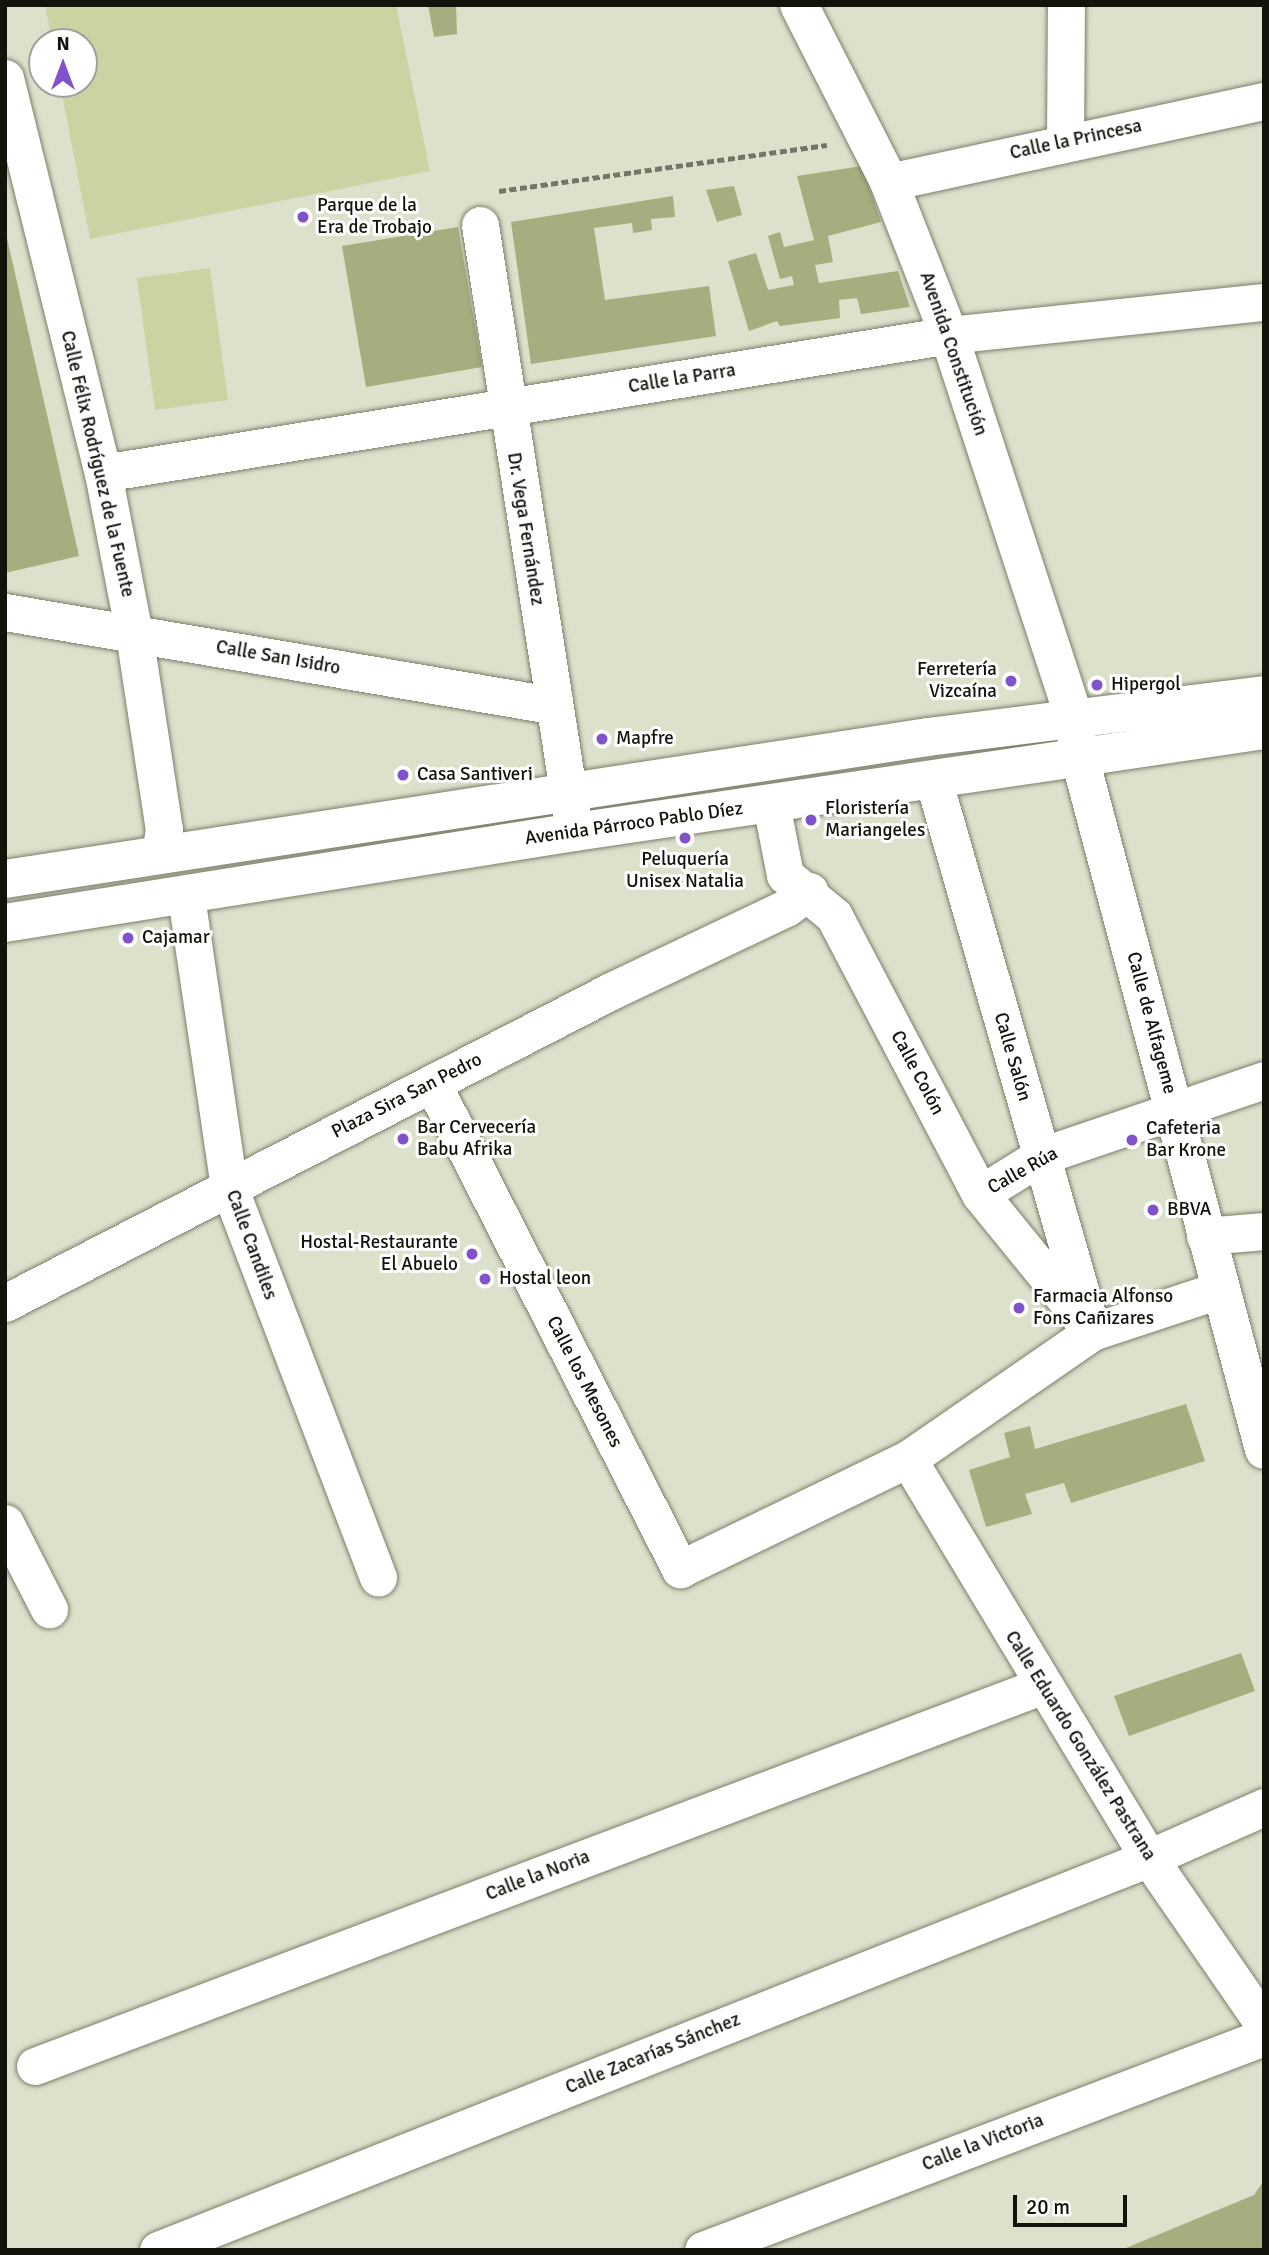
<!DOCTYPE html>
<meta charset="utf-8">
<style>
body{margin:0}
#map{position:relative;width:1269px;height:2255px;overflow:hidden;background:#dce1cb;font-family:Signika,sans-serif}
div>[style]{position:absolute}
.green>*{inset:0;background:#cad4a3}
.building>*{inset:0;background:#a4ae7e}
.path>*{height:4.5px;margin-top:-2.25px;transform-origin:0;background:repeating-linear-gradient(90deg,#737667 0 7px,transparent 0 10.5px)}
.roads{filter:drop-shadow(0 0 2px #7b7f6b) drop-shadow(0 0 2px #7b7f6b)}
.street>*{height:37px;margin:-18.5px;padding:0 18.5px;transform-origin:18.5px;border-radius:18.5px;background:#fff}
.secondary>*{height:38px;margin:-19px;padding:0 19px;transform-origin:19px;border-radius:19px;background:#fff}
.dots>*{width:19px;height:19px;translate:-50% -50%;box-sizing:border-box;border:4px solid #fff;border-radius:50%}
span{translate:-50% -50%;white-space:nowrap;text-align:center;line-height:1.15;-webkit-text-stroke:6px #fff;paint-order:stroke}
.street-label{font-size:19px;color:#12130b}
.poi-label{font-size:19px;color:#12130b}
.left{translate:0 -50%;text-align:left}
.right{translate:-100% -50%;text-align:right}
.frame{position:absolute;inset:0;border:7px solid #12130b;pointer-events:none}
.north{position:absolute;left:28px;top:28px;width:70px;height:70px;box-sizing:border-box;background:#fff;border:2px solid #a0a19d;border-radius:50%;rotate:0deg;font-size:19px;font-weight:700;line-height:28px;text-align:center;color:#12130b}
.north::after{content:'';display:block;margin:auto;width:24px;height:32px;background:#8053cc;clip-path:polygon(50% 0,100% 100%,50% 72%,0 100%)}
.scale{position:absolute;left:1013px;top:2195px;width:114px;height:32px;box-sizing:border-box;border:4px solid #12130b;border-top:0;padding-left:9px;font-size:21px;line-height:24px;white-space:nowrap;color:#12130b;-webkit-text-stroke:5px #fff;paint-order:stroke}
</style>
<div id="map">
<div class="green">
<i style="clip-path:polygon(45px 5px,396px 5px,430px 171px,90px 239px,60px 84px,84px 84px,84px 42px,52px 42px)"></i>
<i style="clip-path:polygon(210px 268px,228px 400px,155px 410px,137px 278px)"></i>
</div>
<div class="building">
<i style="clip-path:polygon(428px 5px,456px 5px,457px 34px,434px 37px)"></i>
<i style="clip-path:polygon(862px 166px,881px 222px,828px 236px,833px 262px,815px 265px,819px 283px,898px 271px,910px 307px,861px 314px,857px 298px,839px 300px,840px 318px,780px 326px,777px 321px,749px 331px,728px 261px,756px 253px,768px 290px,794px 285px,792px 276px,780px 279px,768px 236px,780px 232px,784px 247px,814px 240px,797px 176px)"></i>
<i style="clip-path:polygon(734px 186px,742px 215px,717px 222px,706px 190px)"></i>
<i style="clip-path:polygon(673px 196px,675px 217px,651px 219px,652px 230px,633px 233px,632px 223px,594px 228px,605px 300px,709px 286px,716px 336px,531px 364px,511px 222px)"></i>
<i style="clip-path:polygon(458px 227px,482px 367px,366px 387px,342px 246px)"></i>
<i style="clip-path:polygon(5px 229px,79px 556px,5px 573px)"></i>
<i style="clip-path:polygon(1186px 1404px,1205px 1461px,1071px 1503px,1064px 1483px,1025px 1494px,1032px 1514px,986px 1527px,969px 1470px,1010px 1457px,1004px 1433px,1030px 1426px,1035px 1449px)"></i>
<i style="clip-path:polygon(1241px 1653px,1255px 1691px,1129px 1736px,1114px 1696px)"></i>
<i style="clip-path:polygon(1264px 2180px,1264px 2250px,1121px 2250px,1254px 2195px)"></i>
</div>
<div class="path">
<i style="left:499px;top:191px;width:331px;rotate:-8deg"></i>
</div>
<div class="roads">
<div class="street">
<i style="left:5px;top:78px;width:407px;rotate:76.1deg"></i>
<i style="left:103px;top:473px;width:164px;rotate:79.1deg"></i>
<i style="left:134px;top:634px;width:197px;rotate:81.3deg"></i>
<i style="left:164px;top:829px;width:26px;rotate:99deg"></i>
<i style="left:1065px;top:141px;width:136px;rotate:-89.6deg"></i>
<i style="left:889px;top:182px;width:384px;rotate:-12.2deg"></i>
<i style="left:480px;top:225px;width:606px;rotate:81.17deg"></i>
<i style="left:103px;top:473px;width:857px;rotate:-9.26deg"></i>
<i style="left:949px;top:335px;width:317px;rotate:-6deg"></i>
<i style="left:5px;top:612px;width:554px;rotate:9.67deg"></i>
<i style="left:934px;top:782px;width:554px;rotate:73.96deg"></i>
<i style="left:771px;top:804px;width:72px;rotate:78.8deg"></i>
<i style="left:785px;top:875px;width:64px;rotate:39.9deg"></i>
<i style="left:834px;top:916px;width:314px;rotate:62.3deg"></i>
<i style="left:980px;top:1194px;width:178px;rotate:50.9deg"></i>
<i style="left:186px;top:896px;width:294px;rotate:81.6deg"></i>
<i style="left:229px;top:1187px;width:418px;rotate:69.1deg"></i>
<i style="left:432px;top:1083px;width:546px;rotate:62.97deg"></i>
<i style="left:680px;top:1569px;width:253px;rotate:-25.8deg"></i>
<i style="left:908px;top:1459px;width:224px;rotate:-34.6deg"></i>
<i style="left:1092px;top:1332px;width:134px;rotate:-18.3deg"></i>
<i style="left:980px;top:1194px;width:72px;rotate:-31.9deg"></i>
<i style="left:1041px;top:1156px;width:236px;rotate:-18.8deg"></i>
<i style="left:1205px;top:1236px;width:59px;rotate:-4.8deg"></i>
<i style="left:5px;top:1303px;width:682px;rotate:-27.24deg"></i>
<i style="left:611px;top:991px;width:194px;rotate:-25.4deg"></i>
<i style="left:786px;top:908px;width:29px;rotate:-36deg"></i>
<i style="left:908px;top:1459px;width:466px;rotate:58.9deg"></i>
<i style="left:1149px;top:1858px;width:203px;rotate:55.4deg"></i>
<i style="left:5px;top:1523px;width:97px;rotate:62.9deg"></i>
<i style="left:35px;top:2066px;width:1075px;rotate:-20.69deg"></i>
<i style="left:158px;top:2250px;width:1066px;rotate:-21.58deg"></i>
<i style="left:1149px;top:1858px;width:126px;rotate:-23.9deg"></i>
<i style="left:703px;top:2250px;width:600px;rotate:-20.79deg"></i>
</div>
<div class="secondary">
<i style="left:799px;top:5px;width:199px;rotate:63deg"></i>
<i style="left:889px;top:182px;width:164px;rotate:68.6deg"></i>
<i style="left:949px;top:335px;width:402px;rotate:71.9deg"></i>
<i style="left:1074px;top:717px;width:38px;rotate:83deg"></i>
<i style="left:1079px;top:755px;width:719px;rotate:75.09deg"></i>
<i style="left:5px;top:879px;width:934px;rotate:-8.75deg"></i>
<i style="left:928px;top:737px;width:339px;rotate:-7.1deg"></i>
<i style="left:5px;top:923px;width:577px;rotate:-9.07deg"></i>
<i style="left:575px;top:832px;width:697px;rotate:-8.42deg"></i>
</div>
</div>
<div class="dots">
<i style="left:303px;top:217px;background:#8053cc"></i>
<i style="left:1011px;top:681px;background:#8053cc"></i>
<i style="left:1097px;top:685px;background:#8053cc"></i>
<i style="left:602px;top:739px;background:#8053cc"></i>
<i style="left:403px;top:775px;background:#8053cc"></i>
<i style="left:811px;top:820px;background:#8053cc"></i>
<i style="left:685px;top:838px;background:#8053cc"></i>
<i style="left:128px;top:938px;background:#8053cc"></i>
<i style="left:403px;top:1139px;background:#8053cc"></i>
<i style="left:1132px;top:1140px;background:#8053cc"></i>
<i style="left:1153px;top:1210px;background:#8053cc"></i>
<i style="left:472px;top:1254px;background:#8053cc"></i>
<i style="left:485px;top:1279px;background:#8053cc"></i>
<i style="left:1019px;top:1308px;background:#8053cc"></i>
</div>
<div class="street-label">
<span style="left:1076px;top:140px;rotate:-12deg">Calle la Princesa</span>
<span style="left:953px;top:354px;rotate:71deg">Avenida Constitución</span>
<span style="left:682px;top:379px;rotate:-9deg">Calle la Parra</span>
<span style="left:97px;top:464px;rotate:77deg">Calle Félix Rodríguez de la Fuente</span>
<span style="left:525px;top:529px;rotate:81deg">Dr. Vega Fernández</span>
<span style="left:278px;top:658px;rotate:10deg">Calle San Isidro</span>
<span style="left:634px;top:824px;rotate:-8deg">Avenida Párroco Pablo Díez</span>
<span style="left:1151px;top:1023px;rotate:75deg">Calle de Alfageme</span>
<span style="left:1012px;top:1057px;rotate:74deg">Calle Salón</span>
<span style="left:917px;top:1073px;rotate:62deg">Calle Colón</span>
<span style="left:407px;top:1096px;rotate:-27deg">Plaza Sira San Pedro</span>
<span style="left:1023px;top:1171px;rotate:-29deg">Calle Rúa</span>
<span style="left:251px;top:1245px;rotate:70deg">Calle Candiles</span>
<span style="left:584px;top:1382px;rotate:63deg">Calle los Mesones</span>
<span style="left:1080px;top:1746px;rotate:58deg">Calle Eduardo González Pastrana</span>
<span style="left:538px;top:1876px;rotate:-21deg">Calle la Noria</span>
<span style="left:653px;top:2054px;rotate:-22deg">Calle Zacarías Sánchez</span>
<span style="left:983px;top:2143px;rotate:-21deg">Calle la Victoria</span>
</div>
<div class="poi-label">
<span class="left" style="left:317px;top:217px">Parque de la<br>Era de Trobajo</span>
<span class="right" style="left:997px;top:681px">Ferretería<br>Vizcaína</span>
<span class="left" style="left:1111px;top:685px">Hipergol</span>
<span class="left" style="left:616px;top:739px">Mapfre</span>
<span class="left" style="left:417px;top:775px">Casa Santiveri</span>
<span class="left" style="left:825px;top:820px">Floristería<br>Mariangeles</span>
<span style="left:685px;top:871px">Peluquería<br>Unisex Natalia</span>
<span class="left" style="left:142px;top:938px">Cajamar</span>
<span class="left" style="left:417px;top:1139px">Bar Cervecería<br>Babu Afrika</span>
<span class="left" style="left:1146px;top:1140px">Cafeteria<br>Bar Krone</span>
<span class="left" style="left:1167px;top:1210px">BBVA</span>
<span class="right" style="left:458px;top:1254px">Hostal-Restaurante<br>El Abuelo</span>
<span class="left" style="left:499px;top:1279px">Hostal leon</span>
<span class="left" style="left:1033px;top:1308px">Farmacia Alfonso<br>Fons Cañizares</span>
</div>
<div class="frame"></div>
<div class="north">N</div>
<div class="scale">20 m</div>
</div>
